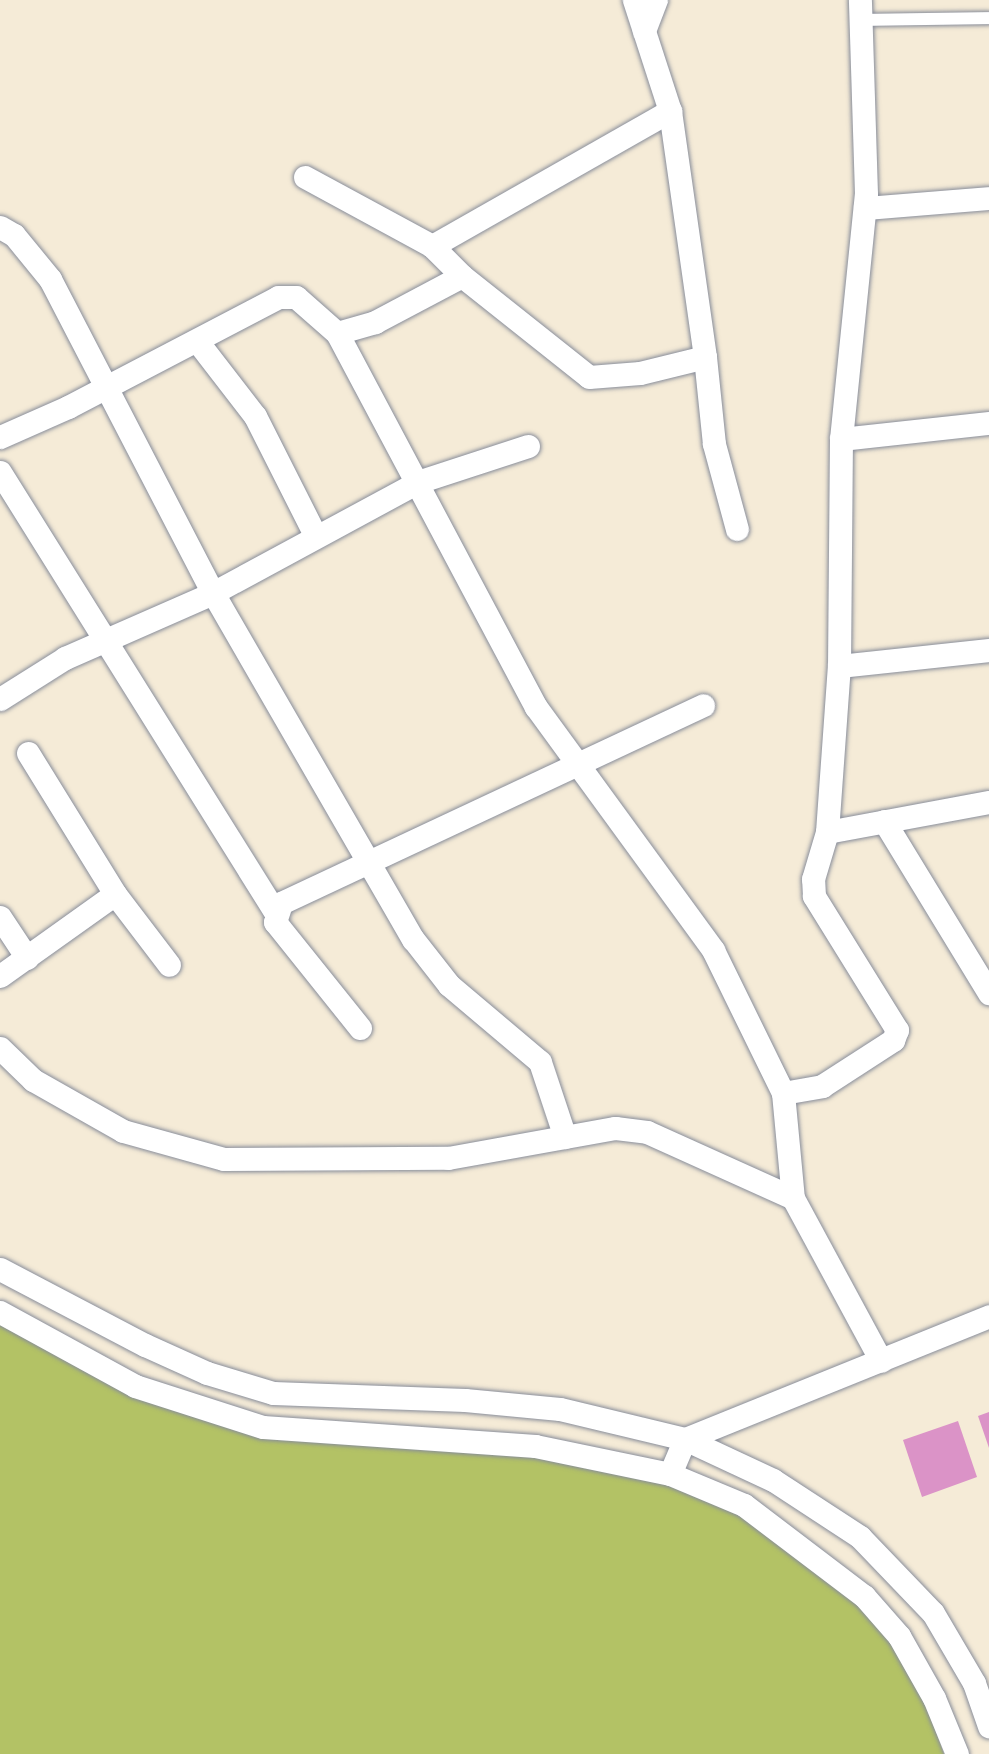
<!DOCTYPE html>
<style>
body{margin:0}
#map{position:relative;width:989px;height:1754px;overflow:hidden;background:#f5ebd7;font-family:"Shantell Sans",sans-serif}
div>[style]{position:absolute}
.green>*{inset:0;background:#b3c265}
.building>*{inset:0;background:#db93c7}
.roads{filter:drop-shadow(0 0 2px #888d9a) drop-shadow(0 0 2px #888d9a)}
.lane>*{height:12px;margin:-6px;padding:0 6px;transform-origin:6px;border-radius:6px;background:#fff}
.street>*{height:23px;margin:-11.5px;padding:0 11.5px;transform-origin:11.5px;border-radius:11.5px;background:#fff}
span{translate:-50% -50%;white-space:nowrap;text-align:center;line-height:1.15;-webkit-text-stroke:6px #fff;paint-order:stroke}
</style>
<div id="map">
<div class="green">
<i style="clip-path:polygon(0 1309px,144px 1394px,294px 1431px,433px 1434px,706px 1491px,843px 1572px,911px 1663px,944px 1754px,0 1754px)"></i>
</div>
<div class="building">
<i style="clip-path:polygon(989px 1412px,989px 1448px,978px 1416px)"></i>
<i style="clip-path:polygon(958px 1421px,977px 1477px,922px 1497px,903px 1440px)"></i>
</div>
<div class="roads">
<div class="lane">
<i style="left:864px;top:20px;width:125px;rotate:-0.9deg"></i>
</div>
<div class="street">
<i style="left:644px;top:31px;width:33px;rotate:-69deg"></i>
<i style="left:305px;top:177px;width:145px;rotate:28.5deg"></i>
<i style="left:432px;top:246px;width:42px;rotate:45deg"></i>
<i style="left:462px;top:276px;width:162px;rotate:38.5deg"></i>
<i style="left:589px;top:377px;width:51px;rotate:-4.5deg"></i>
<i style="left:640px;top:373px;width:67px;rotate:-13.8deg"></i>
<i style="left:705px;top:357px;width:248px;rotate:-98.1deg"></i>
<i style="left:865px;top:208px;width:124px;rotate:-4.6deg"></i>
<i style="left:0;top:227px;width:16px;rotate:30deg"></i>
<i style="left:14px;top:235px;width:57px;rotate:50.7deg"></i>
<i style="left:50px;top:279px;width:354px;rotate:62.6deg"></i>
<i style="left:213px;top:593px;width:162px;rotate:156.3deg"></i>
<i style="left:65px;top:658px;width:77px;rotate:147.8deg"></i>
<i style="left:432px;top:246px;width:274px;rotate:-29.6deg"></i>
<i style="left:670px;top:111px;width:117px;rotate:-108deg"></i>
<i style="left:337px;top:333px;width:424px;rotate:62deg"></i>
<i style="left:536px;top:707px;width:301px;rotate:53.9deg"></i>
<i style="left:713px;top:950px;width:159px;rotate:63.9deg"></i>
<i style="left:783px;top:1093px;width:105px;rotate:84.6deg"></i>
<i style="left:793px;top:1198px;width:185px;rotate:61.6deg"></i>
<i style="left:197px;top:341px;width:95px;rotate:52.3deg"></i>
<i style="left:255px;top:416px;width:133px;rotate:63.2deg"></i>
<i style="left:705px;top:357px;width:87px;rotate:84.1deg"></i>
<i style="left:714px;top:444px;width:88px;rotate:74.9deg"></i>
<i style="left:0;top:437px;width:74px;rotate:-23.8deg"></i>
<i style="left:68px;top:407px;width:237px;rotate:-27.6deg"></i>
<i style="left:278px;top:297px;width:18px"></i>
<i style="left:296px;top:297px;width:55px;rotate:41.3deg"></i>
<i style="left:337px;top:333px;width:40px;rotate:-16deg"></i>
<i style="left:375px;top:322px;width:98px;rotate:-27.9deg"></i>
<i style="left:841px;top:439px;width:246px;rotate:-84.2deg"></i>
<i style="left:866px;top:194px;width:194px;rotate:-91.8deg"></i>
<i style="left:528px;top:446px;width:116px;rotate:161.9deg"></i>
<i style="left:418px;top:482px;width:233px;rotate:151.6deg"></i>
<i style="left:213px;top:593px;width:400px;rotate:60deg"></i>
<i style="left:413px;top:939px;width:58px;rotate:52deg"></i>
<i style="left:449px;top:985px;width:119px;rotate:40.2deg"></i>
<i style="left:540px;top:1062px;width:79px;rotate:71.6deg"></i>
<i style="left:0;top:472px;width:519px;rotate:57.99deg"></i>
<i style="left:839px;top:666px;width:151px;rotate:-6.1deg"></i>
<i style="left:28px;top:753px;width:166px;rotate:58.3deg"></i>
<i style="left:115px;top:894px;width:89px;rotate:52.7deg"></i>
<i style="left:884px;top:821px;width:202px;rotate:58.6deg"></i>
<i style="left:827px;top:832px;width:165px;rotate:-10.5deg"></i>
<i style="left:0;top:917px;width:49px;rotate:56.6deg"></i>
<i style="left:0;top:976px;width:141px;rotate:-35.5deg"></i>
<i style="left:360px;top:1028px;width:136px;rotate:-128.7deg"></i>
<i style="left:275px;top:922px;width:20px;rotate:-72deg"></i>
<i style="left:281px;top:903px;width:466px;rotate:-25.1deg"></i>
<i style="left:0;top:1048px;width:46px;rotate:44.1deg"></i>
<i style="left:33px;top:1080px;width:103px;rotate:29.5deg"></i>
<i style="left:123px;top:1131px;width:105px;rotate:15.5deg"></i>
<i style="left:224px;top:1159px;width:224px;rotate:-0.3deg"></i>
<i style="left:448px;top:1158px;width:170px;rotate:-10.2deg"></i>
<i style="left:615px;top:1128px;width:32px;rotate:7deg"></i>
<i style="left:647px;top:1132px;width:160px;rotate:24.3deg"></i>
<i style="left:783px;top:1093px;width:40px;rotate:-10deg"></i>
<i style="left:822px;top:1086px;width:85px;rotate:-32.9deg"></i>
<i style="left:893px;top:1040px;width:11px;rotate:-68deg"></i>
<i style="left:897px;top:1030px;width:158px;rotate:-121.8deg"></i>
<i style="left:814px;top:896px;width:17px;rotate:-93deg"></i>
<i style="left:813px;top:879px;width:49px;rotate:-73.4deg"></i>
<i style="left:827px;top:832px;width:166px;rotate:-85.9deg"></i>
<i style="left:839px;top:666px;width:227px;rotate:-89.5deg"></i>
<i style="left:841px;top:439px;width:149px;rotate:-6.2deg"></i>
<i style="left:0;top:1269px;width:164px;rotate:27.7deg"></i>
<i style="left:145px;top:1345px;width:68px;rotate:24.3deg"></i>
<i style="left:207px;top:1373px;width:69px;rotate:16.9deg"></i>
<i style="left:273px;top:1393px;width:192px;rotate:2.1deg"></i>
<i style="left:465px;top:1400px;width:95px;rotate:5.4deg"></i>
<i style="left:560px;top:1409px;width:129px;rotate:13.5deg"></i>
<i style="left:685px;top:1439px;width:97px;rotate:25deg"></i>
<i style="left:773px;top:1480px;width:104px;rotate:33.2deg"></i>
<i style="left:860px;top:1537px;width:105px;rotate:46.2deg"></i>
<i style="left:933px;top:1613px;width:81px;rotate:59.6deg"></i>
<i style="left:974px;top:1683px;width:46px;rotate:70.8deg"></i>
<i style="left:0;top:1312px;width:154px;rotate:28.7deg"></i>
<i style="left:135px;top:1386px;width:134px;rotate:17.8deg"></i>
<i style="left:263px;top:1427px;width:273px;rotate:4deg"></i>
<i style="left:535px;top:1446px;width:138px;rotate:11.7deg"></i>
<i style="left:670px;top:1474px;width:80px;rotate:22.7deg"></i>
<i style="left:744px;top:1505px;width:151px;rotate:37.2deg"></i>
<i style="left:864px;top:1596px;width:53px;rotate:48.8deg"></i>
<i style="left:899px;top:1636px;width:71px;rotate:60.6deg"></i>
<i style="left:934px;top:1698px;width:61px;rotate:67.7deg"></i>
<i style="left:670px;top:1474px;width:38px;rotate:-67deg"></i>
<i style="left:685px;top:1439px;width:328px;rotate:-22deg"></i>
</div>
</div>
</div>
